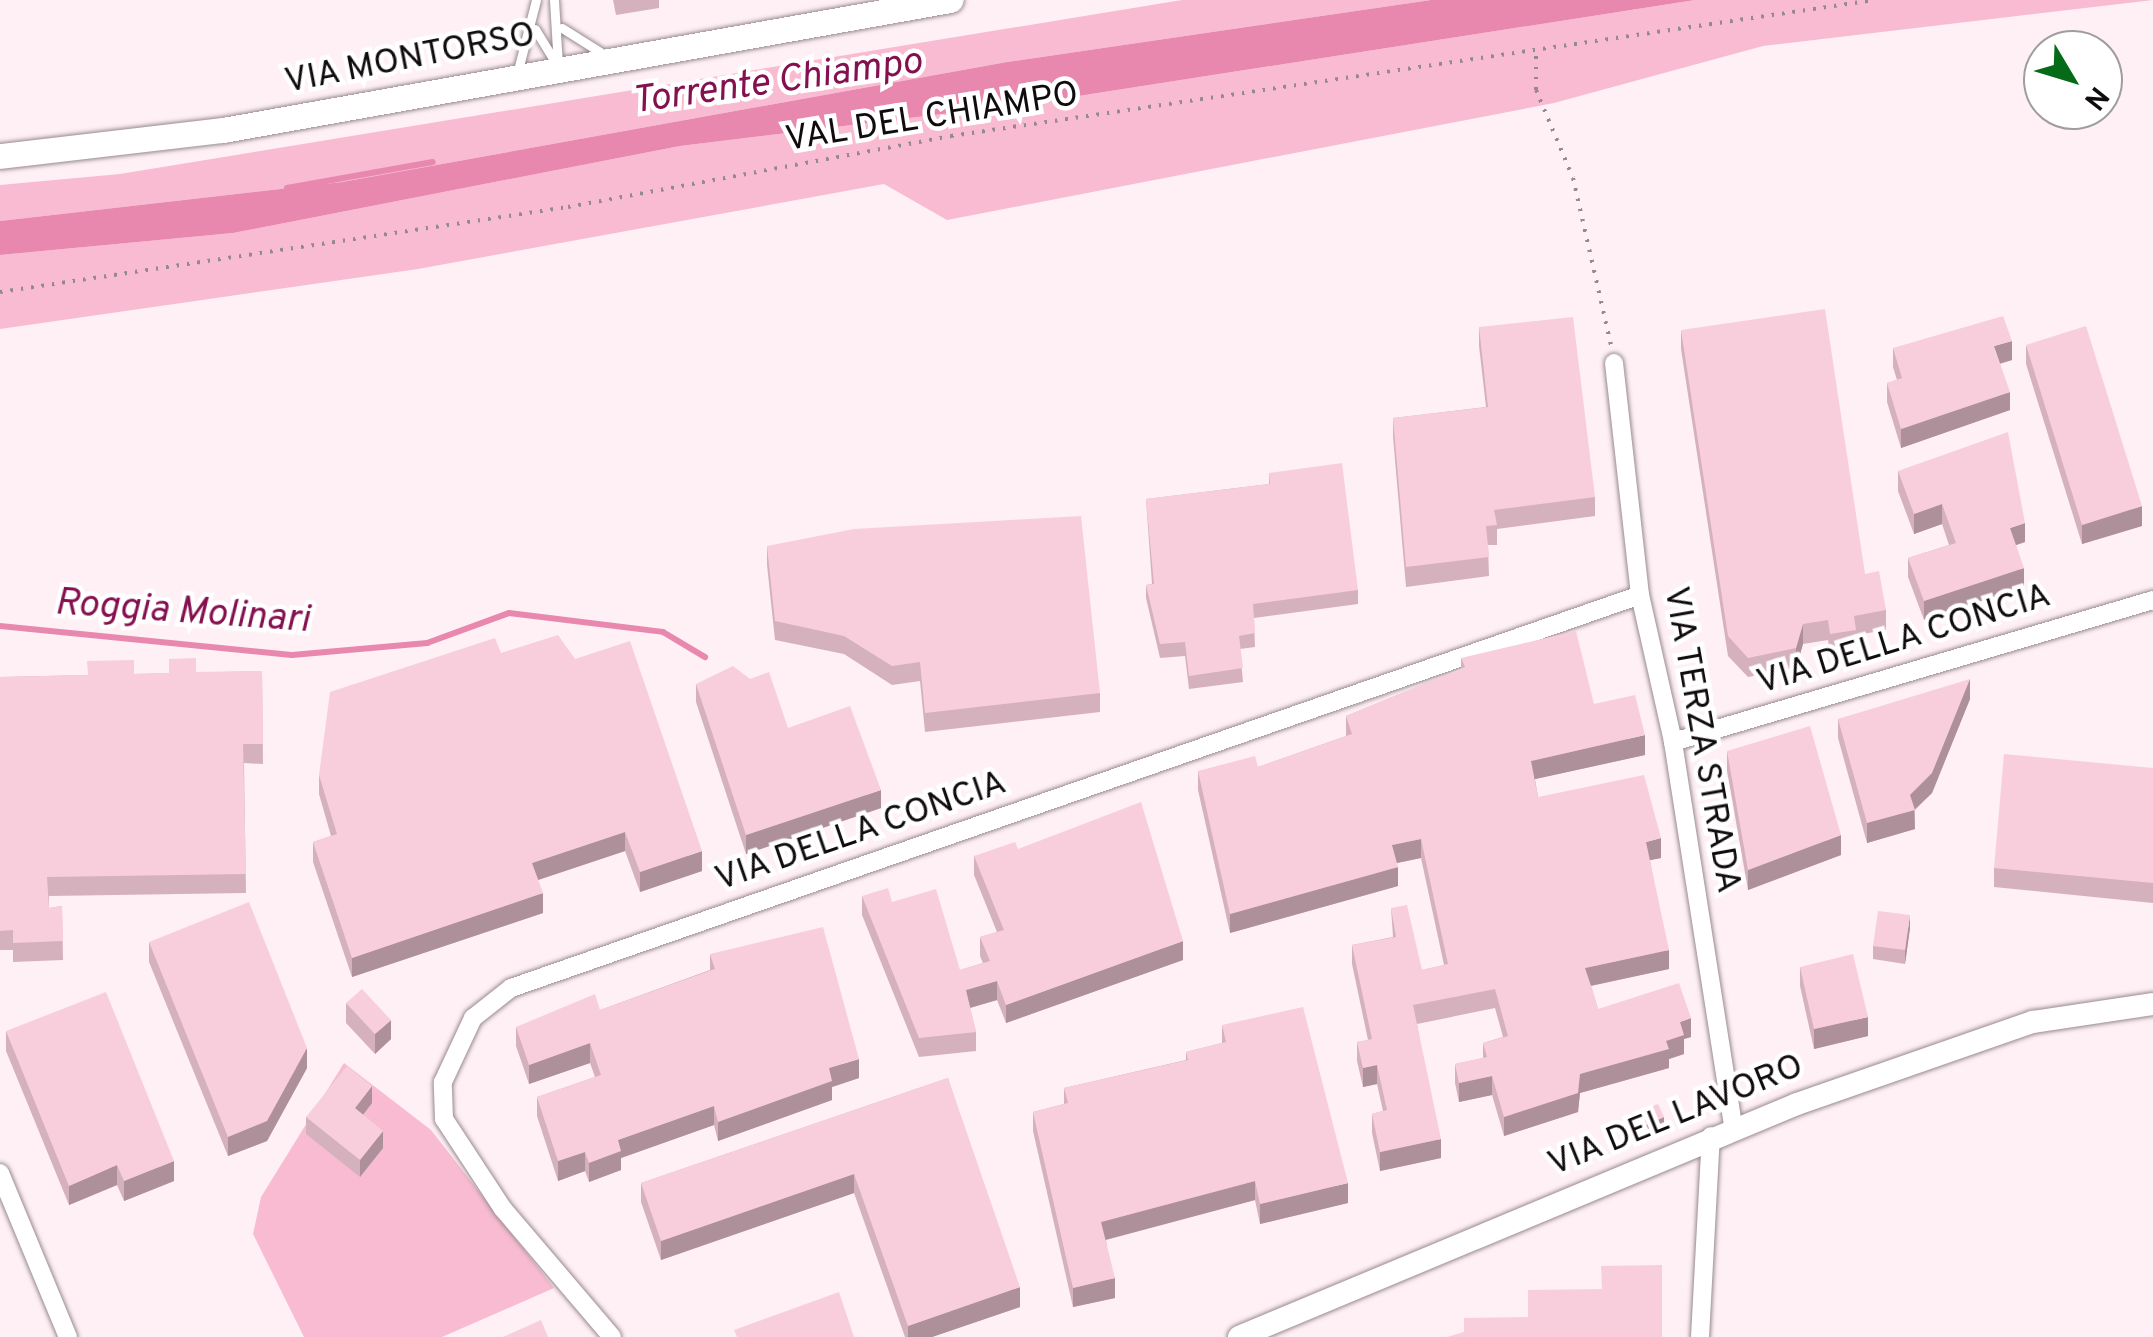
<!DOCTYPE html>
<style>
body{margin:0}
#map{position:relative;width:2153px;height:1337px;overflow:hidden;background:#fef0f5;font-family:Overpass,sans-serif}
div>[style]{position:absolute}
.green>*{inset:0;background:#f8bbd2}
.water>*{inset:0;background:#e988af}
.stream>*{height:6px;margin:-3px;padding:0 3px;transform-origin:3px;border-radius:3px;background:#e988af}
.path>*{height:4px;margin-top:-2px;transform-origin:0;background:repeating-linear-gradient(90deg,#948a8e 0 2.5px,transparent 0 10.5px)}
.roads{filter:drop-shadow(0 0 2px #998a8f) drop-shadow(0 0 2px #998a8f)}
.service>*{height:9px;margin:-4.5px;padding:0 4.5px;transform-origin:4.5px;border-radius:4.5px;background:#fff}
.minor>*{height:18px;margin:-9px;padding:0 9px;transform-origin:9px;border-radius:9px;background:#fff}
.tertiary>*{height:22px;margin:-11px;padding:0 11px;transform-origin:11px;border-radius:11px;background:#fff}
.secondary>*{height:25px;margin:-12.5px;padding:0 12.5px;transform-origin:12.5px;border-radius:12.5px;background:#fff}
.wall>*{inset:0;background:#d5b1be}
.shaded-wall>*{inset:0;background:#ae909b}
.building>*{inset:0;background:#f8cedd}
span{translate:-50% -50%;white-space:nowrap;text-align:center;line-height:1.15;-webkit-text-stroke:9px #fff;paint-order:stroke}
.street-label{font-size:35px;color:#100b0d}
.water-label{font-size:38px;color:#85104f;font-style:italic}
.north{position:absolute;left:2023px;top:30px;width:100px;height:100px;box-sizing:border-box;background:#fff;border:2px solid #9f9d9e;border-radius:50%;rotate:128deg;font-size:28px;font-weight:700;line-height:40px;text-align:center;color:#100b0d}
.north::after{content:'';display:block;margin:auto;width:35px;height:45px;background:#056b19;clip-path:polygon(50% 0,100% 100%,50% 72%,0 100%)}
</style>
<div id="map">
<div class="green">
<i style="clip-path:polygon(1182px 0,1431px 0,1007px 62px,342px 182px,0 221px,0 185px,120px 174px)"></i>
<i style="clip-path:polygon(1695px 0,2153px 0,1763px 46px,1554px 103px,947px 220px,884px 184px,418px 269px,0 329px,0 255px,233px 233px,680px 146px,1040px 102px)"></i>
<i style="clip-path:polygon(344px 1063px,431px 1130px,554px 1288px,442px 1337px,304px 1337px,253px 1234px,261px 1197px)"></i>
</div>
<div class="water">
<i style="clip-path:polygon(1431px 0,1695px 0,1040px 102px,680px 146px,233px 233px,0 255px,0 221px,342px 182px,1007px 62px)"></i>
</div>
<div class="stream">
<i style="left:287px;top:188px;width:148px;rotate:-10.1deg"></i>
<i style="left:0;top:626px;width:293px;rotate:5.7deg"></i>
<i style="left:292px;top:655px;width:136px;rotate:-5.1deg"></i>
<i style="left:427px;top:643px;width:87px;rotate:-20.1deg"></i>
<i style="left:509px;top:613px;width:155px;rotate:7deg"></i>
<i style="left:663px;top:632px;width:49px;rotate:30.8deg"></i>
</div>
<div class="path">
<i style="left:1536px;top:56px;width:34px;rotate:90deg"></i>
<i style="left:1536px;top:90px;width:95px;rotate:67.2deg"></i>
<i style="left:1573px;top:178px;width:171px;rotate:77.2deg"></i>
<i style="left:0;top:292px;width:574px;rotate:-8.51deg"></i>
<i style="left:568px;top:207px;width:390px;rotate:-10.5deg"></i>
<i style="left:951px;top:136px;width:933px;rotate:-8.38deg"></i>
</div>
<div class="roads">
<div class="service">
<i style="left:554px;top:0;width:66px;rotate:86.5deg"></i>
<i style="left:562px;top:28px;width:54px;rotate:32.2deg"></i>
<i style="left:535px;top:29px;width:42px;rotate:58.6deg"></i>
<i style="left:517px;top:74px;width:76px;rotate:-75.6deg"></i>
</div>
<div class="minor">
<i style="left:1614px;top:363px;width:233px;rotate:83.6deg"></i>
<i style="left:1640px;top:595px;width:151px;rotate:77.3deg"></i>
<i style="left:1673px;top:742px;width:390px;rotate:81.1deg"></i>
<i style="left:1673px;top:742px;width:501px;rotate:-16.48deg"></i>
<i style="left:0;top:1173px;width:178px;rotate:67.5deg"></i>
<i style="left:612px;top:1337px;width:168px;rotate:-130.4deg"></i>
<i style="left:503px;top:1209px;width:108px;rotate:-123.2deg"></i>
<i style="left:444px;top:1119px;width:37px;rotate:-92deg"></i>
<i style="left:443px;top:1082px;width:71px;rotate:-64.9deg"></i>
<i style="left:473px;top:1018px;width:48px;rotate:-38.3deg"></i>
<i style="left:511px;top:988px;width:1195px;rotate:-19.19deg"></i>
<i style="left:1700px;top:1337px;width:201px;rotate:-86.9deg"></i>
</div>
<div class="tertiary">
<i style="left:1239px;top:1337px;width:605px;rotate:-22.66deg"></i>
<i style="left:1797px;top:1104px;width:250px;rotate:-19.2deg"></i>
<i style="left:2033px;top:1022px;width:121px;rotate:-8.5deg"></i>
</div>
<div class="secondary">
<i style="left:0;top:156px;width:225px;rotate:-6.7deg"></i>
<i style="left:223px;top:130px;width:739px;rotate:-10.14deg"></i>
</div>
</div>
<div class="wall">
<i style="clip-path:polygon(613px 0,659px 0,659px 8px,616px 15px)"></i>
<i style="clip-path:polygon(1479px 327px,1595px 497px,1595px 516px,1497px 529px,1497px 545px,1488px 545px,1489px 576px,1406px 587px,1393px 437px,1393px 418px,1486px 407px,1479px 346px)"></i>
<i style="clip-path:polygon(1681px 330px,1865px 574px,1886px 610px,1886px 630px,1856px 635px,1856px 649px,1830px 654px,1828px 640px,1803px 644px,1796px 668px,1748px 677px,1728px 656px,1681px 349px)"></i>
<i style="clip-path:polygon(2026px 345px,2142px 526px,2082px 544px,2026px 364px)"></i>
<i style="clip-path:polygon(1893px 348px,2012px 360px,2000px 364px,2010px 410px,1901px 448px,1887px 402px,1887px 383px,1897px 380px,1893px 367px)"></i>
<i style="clip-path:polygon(1898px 471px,2025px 542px,2016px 545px,2024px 587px,1924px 620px,1908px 577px,1908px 558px,1949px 545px,1942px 524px,1914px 534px,1898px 491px)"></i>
<i style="clip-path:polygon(1269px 473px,1358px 590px,1358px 604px,1254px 618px,1255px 647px,1240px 649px,1243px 682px,1189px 689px,1185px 656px,1160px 658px,1146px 598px,1146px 585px,1152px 584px,1146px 499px,1269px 484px)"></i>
<i style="clip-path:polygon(767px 546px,1100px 693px,1100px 712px,925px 732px,920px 681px,892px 685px,844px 654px,775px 640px,767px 565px)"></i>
<i style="clip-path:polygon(501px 653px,702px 871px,640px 892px,625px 851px,538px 880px,543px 913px,352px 977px,313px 862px,313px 842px,331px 836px,319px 794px,319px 775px)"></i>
<i style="clip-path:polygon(1461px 658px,1594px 704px,1645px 755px,1535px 779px,1538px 797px,1661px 858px,1650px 860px,1669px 969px,1591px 986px,1598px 1009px,1691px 1037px,1684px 1039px,1684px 1054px,1669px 1059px,1669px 1068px,1580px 1093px,1578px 1112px,1504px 1136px,1492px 1095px,1459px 1102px,1455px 1083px,1455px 1064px,1483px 1058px,1483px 1043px,1503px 1037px,1495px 1008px,1417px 1024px,1441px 1158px,1380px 1171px,1372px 1133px,1372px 1114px,1383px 1111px,1377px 1084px,1363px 1087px,1357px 1061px,1357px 1042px,1368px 1040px,1352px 964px,1352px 945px,1393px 937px,1391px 908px,1422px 970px,1444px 965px,1421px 858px,1397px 863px,1398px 886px,1230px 933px,1198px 790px,1198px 771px,1258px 767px,1346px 736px,1346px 716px,1461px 669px)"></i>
<i style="clip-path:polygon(262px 671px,263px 764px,244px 763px,246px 893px,49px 896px,49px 908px,62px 906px,63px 960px,13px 962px,13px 950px,0 950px,0 677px)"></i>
<i style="clip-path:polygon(696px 684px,788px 728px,881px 808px,746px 854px,696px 702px)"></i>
<i style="clip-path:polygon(1970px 699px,1932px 793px,1915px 810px,1915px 829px,1867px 843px,1838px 738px,1838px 719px)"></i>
<i style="clip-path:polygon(1727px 751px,1841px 855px,1748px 890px,1727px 771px)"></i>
<i style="clip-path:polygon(2153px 768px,2153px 903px,1994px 887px,1994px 868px)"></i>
<i style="clip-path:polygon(1018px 849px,1183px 960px,1006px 1023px,997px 1000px,970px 1008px,976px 1032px,976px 1051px,919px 1057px,862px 915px,862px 896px,960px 970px,983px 963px,980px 956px,980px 937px,997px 932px,974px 875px,974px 856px)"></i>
<i style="clip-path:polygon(1910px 928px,1905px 964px,1873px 959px,1873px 946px)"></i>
<i style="clip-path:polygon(149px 942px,307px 1068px,267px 1141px,228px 1156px,149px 962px)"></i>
<i style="clip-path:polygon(710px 954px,859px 1078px,832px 1087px,832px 1100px,718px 1141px,714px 1125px,621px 1158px,621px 1170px,589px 1182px,585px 1171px,558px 1181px,537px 1116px,537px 1097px,595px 1077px,590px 1063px,529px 1084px,516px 1046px,516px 1027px,600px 1010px,710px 970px)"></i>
<i style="clip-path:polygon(1800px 967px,1868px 1036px,1814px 1049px,1800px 986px)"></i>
<i style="clip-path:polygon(346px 1003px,391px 1039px,375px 1054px,346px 1023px)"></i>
<i style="clip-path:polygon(1222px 1025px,1348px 1203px,1260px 1224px,1255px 1200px,1106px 1240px,1115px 1298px,1073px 1307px,1033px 1131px,1033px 1112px,1064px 1104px,1064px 1088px,1186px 1060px,1186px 1052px,1222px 1043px)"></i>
<i style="clip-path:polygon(6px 1031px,174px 1181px,124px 1201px,117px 1185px,69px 1205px,6px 1051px)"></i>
<i style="clip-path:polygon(948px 1078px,1020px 1307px,932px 1337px,905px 1337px,854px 1193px,661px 1260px,641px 1202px,641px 1183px)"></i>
<i style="clip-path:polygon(372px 1103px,363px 1115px,383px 1148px,360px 1177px,306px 1134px,306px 1117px)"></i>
</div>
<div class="shaded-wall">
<i style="clip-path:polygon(2012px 341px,2012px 360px,1994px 365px,1994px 346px)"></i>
<i style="clip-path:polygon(2010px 392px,2010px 410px,1901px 448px,1901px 429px)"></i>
<i style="clip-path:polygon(1942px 504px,1942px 524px,1914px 534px,1914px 514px)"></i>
<i style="clip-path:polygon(2142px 506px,2142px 526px,2082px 544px,2082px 525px)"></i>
<i style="clip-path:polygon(2025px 523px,2025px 542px,2010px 547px,2010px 528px)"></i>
<i style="clip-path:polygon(2024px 568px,2024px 587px,1924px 620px,1924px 601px)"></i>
<i style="clip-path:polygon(1803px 624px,1803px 644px,1796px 668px,1796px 648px)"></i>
<i style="clip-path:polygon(1970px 679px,1970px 699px,1932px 793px,1914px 810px,1915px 829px,1867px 843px,1867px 823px)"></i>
<i style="clip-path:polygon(1645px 735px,1645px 755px,1531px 780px,1531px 761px)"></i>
<i style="clip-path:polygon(881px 790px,881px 808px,746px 854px,746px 835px)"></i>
<i style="clip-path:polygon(625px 832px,625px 851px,532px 882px,532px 863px)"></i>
<i style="clip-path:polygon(1841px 835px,1841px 855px,1748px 890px,1748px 870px)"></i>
<i style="clip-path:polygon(1661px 838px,1661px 858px,1646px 861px,1646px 842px)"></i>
<i style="clip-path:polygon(1421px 839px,1421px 858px,1392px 864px,1392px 845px)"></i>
<i style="clip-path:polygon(702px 851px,702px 871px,640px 892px,640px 872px)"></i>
<i style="clip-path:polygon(1398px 867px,1398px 886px,1230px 933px,1230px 914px)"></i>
<i style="clip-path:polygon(543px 893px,543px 913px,352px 977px,352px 958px)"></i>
<i style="clip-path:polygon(1910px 915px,1910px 928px,1905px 964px,1905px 950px)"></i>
<i style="clip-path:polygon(1183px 941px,1183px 960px,1006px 1023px,1006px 1005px)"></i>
<i style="clip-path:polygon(1669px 950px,1669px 969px,1585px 987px,1585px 968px)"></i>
<i style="clip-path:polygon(997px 981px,997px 1000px,966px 1009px,966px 990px)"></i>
<i style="clip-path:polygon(1868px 1017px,1868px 1036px,1814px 1049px,1814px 1029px)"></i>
<i style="clip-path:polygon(1691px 1018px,1691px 1037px,1684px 1039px,1684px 1054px,1669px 1059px,1669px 1068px,1580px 1093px,1578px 1112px,1504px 1136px,1504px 1117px,1580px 1074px,1666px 1041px,1680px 1022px)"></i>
<i style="clip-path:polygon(391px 1020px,391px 1039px,375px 1054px,375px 1034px)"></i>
<i style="clip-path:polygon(590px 1043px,590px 1063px,529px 1084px,529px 1065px)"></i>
<i style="clip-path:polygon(307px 1048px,307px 1068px,267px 1141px,228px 1156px,228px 1137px)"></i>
<i style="clip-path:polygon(859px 1059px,859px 1078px,832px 1087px,832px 1100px,718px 1141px,718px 1122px,829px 1068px)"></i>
<i style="clip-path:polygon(1377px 1065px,1377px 1084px,1363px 1087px,1363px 1068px)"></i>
<i style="clip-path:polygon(1492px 1076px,1492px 1095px,1459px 1102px,1459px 1083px)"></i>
<i style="clip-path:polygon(372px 1086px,372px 1103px,355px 1125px,355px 1108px)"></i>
<i style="clip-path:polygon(714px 1106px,714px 1125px,621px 1158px,621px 1170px,589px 1182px,589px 1163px,618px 1140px)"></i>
<i style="clip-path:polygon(1664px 1117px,1664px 1124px,1641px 1134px,1641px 1127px)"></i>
<i style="clip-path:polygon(383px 1131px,383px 1148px,360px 1177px,360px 1160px)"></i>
<i style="clip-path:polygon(1441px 1139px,1441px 1158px,1380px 1171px,1380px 1152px)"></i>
<i style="clip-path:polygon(585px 1152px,585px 1171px,558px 1181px,558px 1161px)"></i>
<i style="clip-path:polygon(174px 1161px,174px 1181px,124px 1201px,124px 1181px)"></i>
<i style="clip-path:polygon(117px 1165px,117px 1185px,69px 1205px,69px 1186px)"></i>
<i style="clip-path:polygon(854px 1174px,854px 1193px,661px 1260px,661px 1241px)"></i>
<i style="clip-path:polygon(1255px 1181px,1255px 1200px,1101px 1241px,1101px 1222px)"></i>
<i style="clip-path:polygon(1348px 1183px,1348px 1203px,1260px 1224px,1260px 1204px)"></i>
<i style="clip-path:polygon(1115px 1278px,1115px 1298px,1073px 1307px,1073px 1288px)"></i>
<i style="clip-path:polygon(1020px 1287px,1020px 1307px,932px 1337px,908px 1337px,908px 1326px)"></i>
</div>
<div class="building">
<i style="clip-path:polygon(1825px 309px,1865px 574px,1879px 571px,1886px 610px,1854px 616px,1856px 630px,1830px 634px,1828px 620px,1803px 624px,1796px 648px,1748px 658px,1728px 636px,1681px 330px)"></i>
<i style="clip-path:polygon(2003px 316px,2012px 341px,1994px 346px,2010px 392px,1901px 429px,1887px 383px,1902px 378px,1893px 348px)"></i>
<i style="clip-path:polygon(1573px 317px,1595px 497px,1494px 510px,1497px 525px,1486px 526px,1489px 557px,1406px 567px,1393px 418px,1488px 407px,1479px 327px)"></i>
<i style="clip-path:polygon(2086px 326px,2142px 506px,2082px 525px,2026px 345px)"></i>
<i style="clip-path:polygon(2008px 432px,2025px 523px,2010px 528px,2024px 568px,1924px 601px,1908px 558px,1956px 543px,1942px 504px,1914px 514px,1898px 471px)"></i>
<i style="clip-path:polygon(1342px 463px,1358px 590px,1253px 604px,1255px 633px,1239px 636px,1243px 668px,1189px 676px,1185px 642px,1160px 644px,1146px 585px,1154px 584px,1146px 499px,1270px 484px,1269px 473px)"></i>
<i style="clip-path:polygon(1081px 516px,1100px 693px,925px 713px,920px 662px,892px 666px,844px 636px,775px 621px,767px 546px,854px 529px)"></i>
<i style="clip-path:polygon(1576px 631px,1594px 704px,1635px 695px,1645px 735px,1531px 761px,1538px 797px,1644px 775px,1661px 838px,1646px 842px,1669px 950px,1585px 968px,1592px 989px,1598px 1009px,1679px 983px,1691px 1018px,1680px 1022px,1684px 1035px,1666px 1041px,1669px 1049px,1580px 1074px,1578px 1093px,1504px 1117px,1492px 1076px,1459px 1083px,1455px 1064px,1487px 1057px,1483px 1043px,1508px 1036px,1495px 989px,1413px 1005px,1441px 1139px,1380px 1152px,1372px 1114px,1387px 1110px,1377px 1065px,1363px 1068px,1357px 1042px,1372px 1039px,1352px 945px,1396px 937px,1391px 908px,1407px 905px,1422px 970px,1448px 964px,1421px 839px,1392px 845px,1398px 867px,1230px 914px,1198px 771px,1255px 756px,1258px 767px,1352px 734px,1346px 716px,1465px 667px,1461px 658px)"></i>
<i style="clip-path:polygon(558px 635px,575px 659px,630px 641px,702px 851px,640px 872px,625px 832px,532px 863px,543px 893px,352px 958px,313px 842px,337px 834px,319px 775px,330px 692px,495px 638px,501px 653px)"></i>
<i style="clip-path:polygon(196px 658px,196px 672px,262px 671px,263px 744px,243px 744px,246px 874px,47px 877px,49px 908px,62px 906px,63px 941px,13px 943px,13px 930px,0 931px,0 677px,88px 675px,87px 661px,134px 660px,134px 674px,169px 673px,169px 659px)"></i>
<i style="clip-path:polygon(733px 666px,750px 679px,769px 672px,788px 728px,850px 706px,881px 790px,746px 835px,696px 684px)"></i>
<i style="clip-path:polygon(1970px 679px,1932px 773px,1910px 795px,1915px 810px,1867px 823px,1838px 719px)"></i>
<i style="clip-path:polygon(1810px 726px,1841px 835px,1748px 870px,1727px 751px)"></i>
<i style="clip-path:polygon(2004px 754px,2153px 768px,2153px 883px,1994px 868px)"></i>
<i style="clip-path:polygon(1141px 802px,1183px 941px,1006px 1005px,997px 981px,966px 990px,976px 1032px,919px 1038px,862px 896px,888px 888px,892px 902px,936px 889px,960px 970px,990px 961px,980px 937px,1004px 930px,974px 856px,1015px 842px,1018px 849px)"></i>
<i style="clip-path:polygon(249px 902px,307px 1048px,267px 1121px,228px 1137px,149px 942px)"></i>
<i style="clip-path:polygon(1878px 911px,1910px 915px,1905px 950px,1873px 946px)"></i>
<i style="clip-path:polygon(823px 927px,859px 1059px,829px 1068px,832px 1081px,718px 1122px,714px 1106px,618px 1140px,621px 1151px,589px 1163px,585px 1152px,558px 1161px,537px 1097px,601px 1075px,590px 1043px,529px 1065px,516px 1027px,595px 994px,600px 1010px,715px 969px,710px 954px)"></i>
<i style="clip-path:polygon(1853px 954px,1868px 1017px,1814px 1029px,1800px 967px)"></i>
<i style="clip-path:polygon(362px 989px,391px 1020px,375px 1034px,346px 1003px)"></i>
<i style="clip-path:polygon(106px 992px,174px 1161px,124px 1181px,117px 1165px,69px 1186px,6px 1031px)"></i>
<i style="clip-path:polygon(1303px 1007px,1348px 1183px,1260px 1204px,1255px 1181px,1101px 1222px,1115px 1278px,1073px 1288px,1033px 1112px,1068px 1103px,1064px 1088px,1188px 1060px,1186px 1052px,1226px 1042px,1222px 1025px)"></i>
<i style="clip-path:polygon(347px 1066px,372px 1086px,355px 1108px,383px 1131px,360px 1160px,306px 1117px)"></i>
<i style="clip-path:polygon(948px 1078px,1020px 1287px,908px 1326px,854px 1174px,661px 1241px,641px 1183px)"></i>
<i style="clip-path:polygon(1658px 1104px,1664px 1117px,1641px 1127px,1635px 1113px)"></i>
<i style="clip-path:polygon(1662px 1265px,1662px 1337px,1447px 1337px,1464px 1332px,1464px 1318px,1528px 1317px,1528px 1290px,1602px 1289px,1601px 1266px)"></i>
<i style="clip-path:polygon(839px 1292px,854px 1337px,737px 1337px,734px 1330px)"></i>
<i style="clip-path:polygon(541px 1320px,548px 1337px,503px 1337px)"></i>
</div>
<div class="street-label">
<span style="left:410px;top:59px;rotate:-11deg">VIA MONTORSO</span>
<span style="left:932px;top:118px;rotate:-9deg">VAL DEL CHIAMPO</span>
<span style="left:1904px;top:640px;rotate:-17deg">VIA DELLA CONCIA</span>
<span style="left:1701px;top:740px;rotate:80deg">VIA TERZA STRADA</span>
<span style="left:861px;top:832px;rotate:-19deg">VIA DELLA CONCIA</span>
<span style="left:1676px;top:1116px;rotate:-22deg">VIA DEL LAVORO</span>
</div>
<div class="water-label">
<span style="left:777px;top:83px;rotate:-8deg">Torrente Chiampo</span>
<span style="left:182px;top:613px;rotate:4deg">Roggia Molinari</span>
</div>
<div class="north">N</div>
</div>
